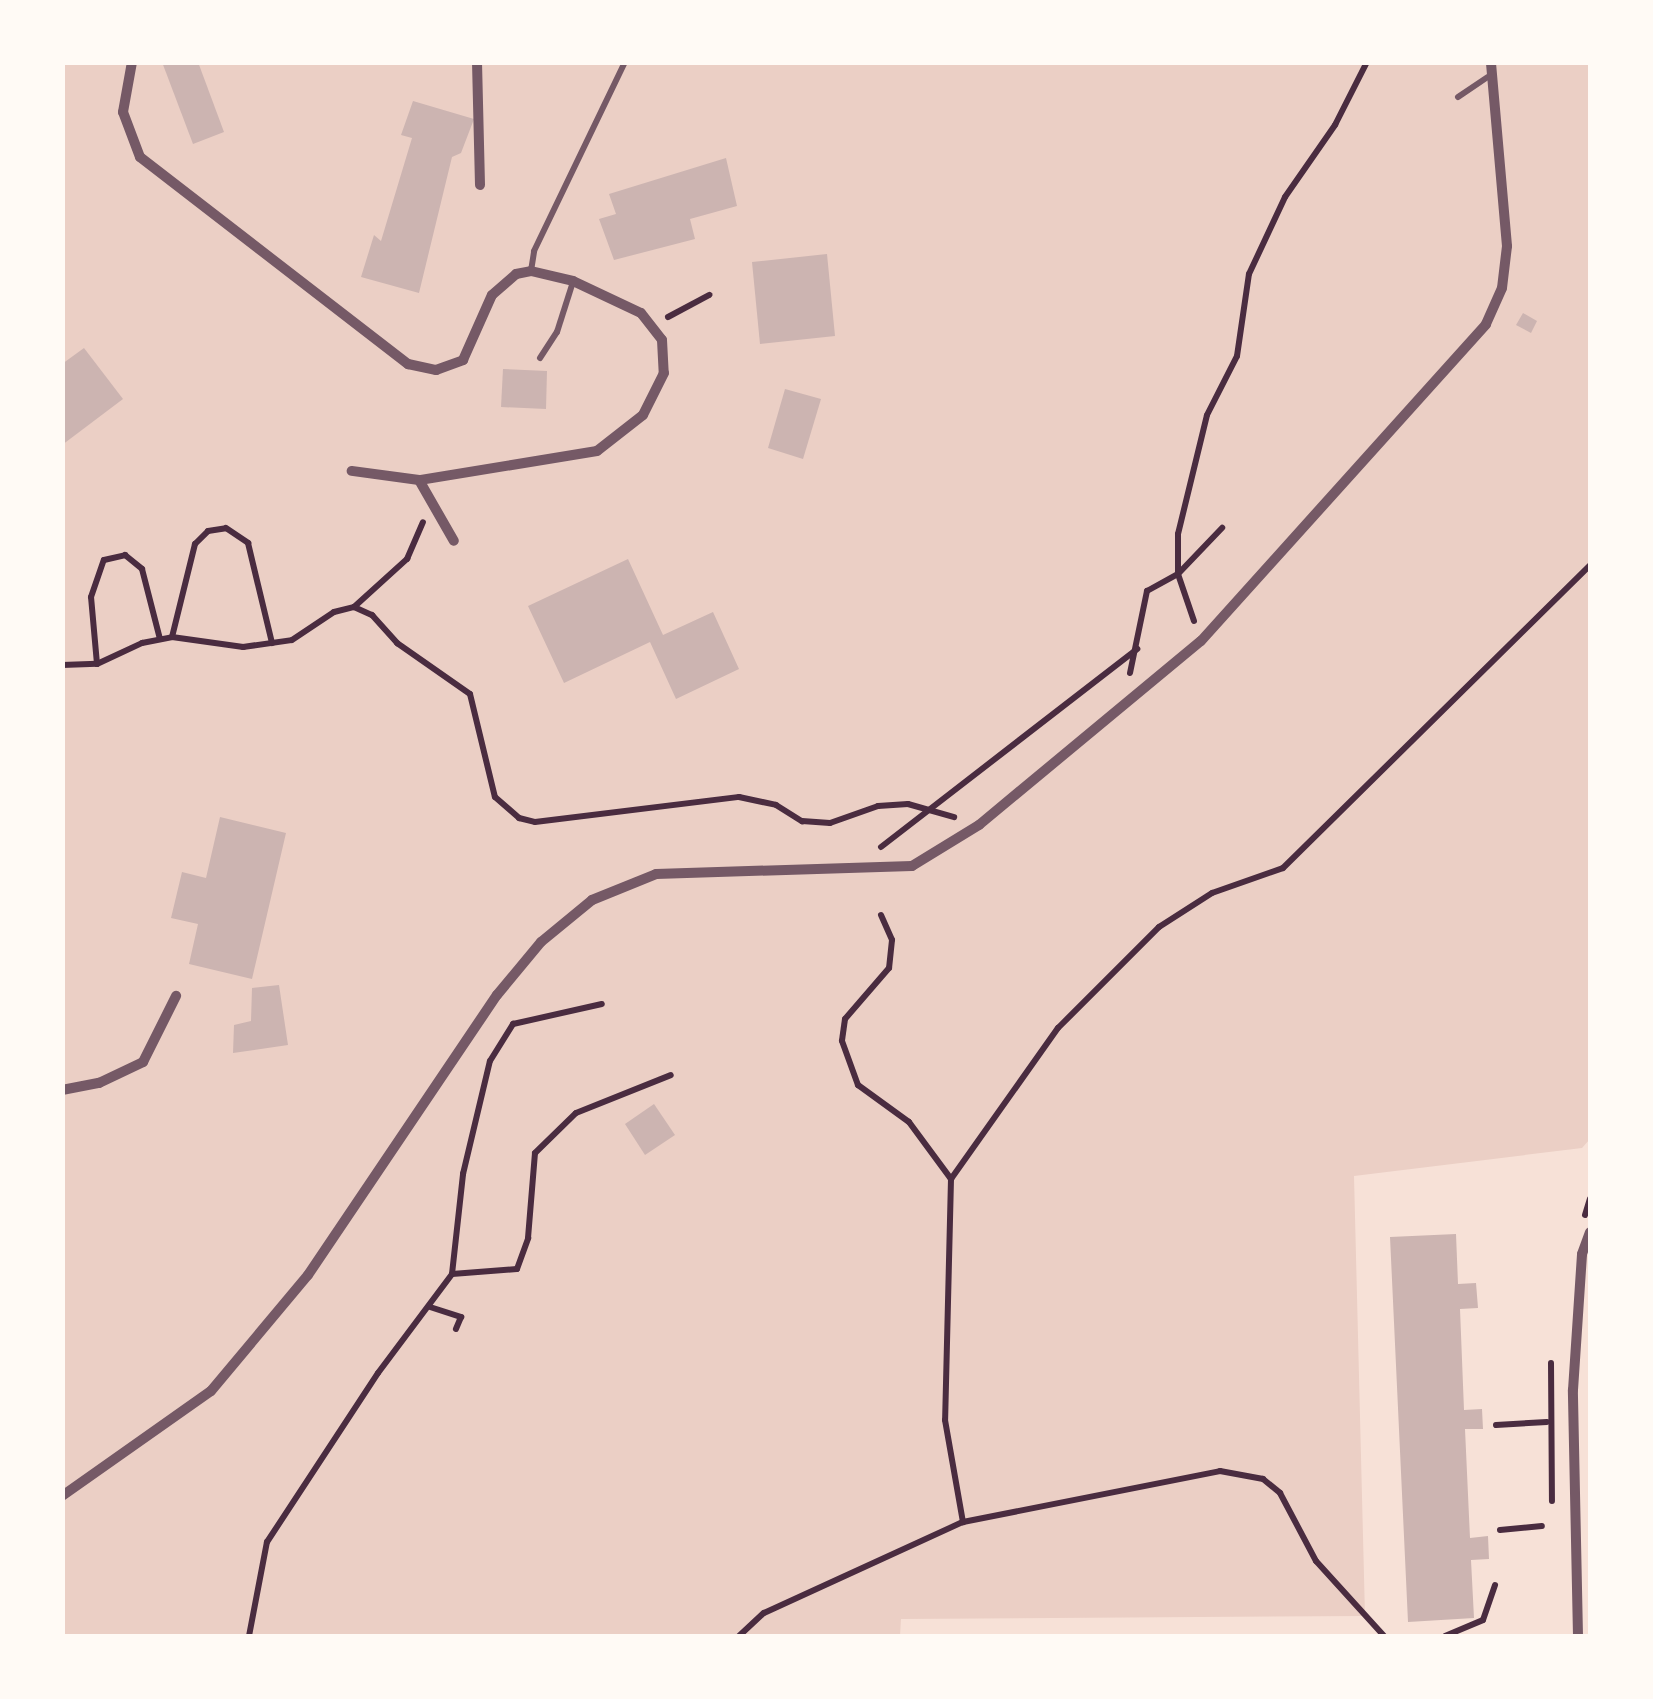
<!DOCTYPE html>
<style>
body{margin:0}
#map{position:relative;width:1653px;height:1699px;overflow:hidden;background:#f7e1d7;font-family:Raleway,sans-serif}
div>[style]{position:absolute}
.green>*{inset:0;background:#ebcfc5}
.building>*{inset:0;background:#ccb4b1}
.path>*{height:6px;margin:-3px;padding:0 3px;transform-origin:3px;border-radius:3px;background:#4a2c40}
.service>*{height:6px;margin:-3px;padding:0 3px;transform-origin:3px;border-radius:3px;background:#755966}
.minor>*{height:10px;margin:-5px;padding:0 5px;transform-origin:5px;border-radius:5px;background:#755966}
span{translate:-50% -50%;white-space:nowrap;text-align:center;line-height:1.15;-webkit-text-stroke:10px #fffaf5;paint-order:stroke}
.frame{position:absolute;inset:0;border:65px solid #fffaf5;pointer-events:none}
</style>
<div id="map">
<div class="green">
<i style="clip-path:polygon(62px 63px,1590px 63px,1590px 1139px,1582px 1148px,1354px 1176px,1365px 1616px,901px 1619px,900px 1636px,63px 1636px)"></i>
</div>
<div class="building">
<i style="clip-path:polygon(162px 62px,198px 62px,224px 132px,193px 144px)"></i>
<i style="clip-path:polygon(413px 101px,474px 119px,461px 153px,452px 157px,419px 293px,361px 277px,374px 235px,381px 241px,412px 138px,401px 135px)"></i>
<i style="clip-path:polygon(726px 158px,737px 206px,690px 219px,695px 239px,614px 260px,599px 219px,616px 214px,609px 194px)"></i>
<i style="clip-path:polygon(827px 254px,835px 336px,760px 344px,752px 262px)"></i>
<i style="clip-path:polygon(1523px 313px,1537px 321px,1531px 333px,1516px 325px)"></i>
<i style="clip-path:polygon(84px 348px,123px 399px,62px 445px,62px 364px)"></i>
<i style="clip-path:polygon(503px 369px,547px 371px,546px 409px,501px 407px)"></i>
<i style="clip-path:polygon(785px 389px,821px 399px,803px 459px,768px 448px)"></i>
<i style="clip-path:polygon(628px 559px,663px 635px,713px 612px,739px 669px,676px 699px,650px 642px,564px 683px,528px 606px)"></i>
<i style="clip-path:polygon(220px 817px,286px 833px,252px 979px,189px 964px,198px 924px,171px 918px,182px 872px,206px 878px)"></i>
<i style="clip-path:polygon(279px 985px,288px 1045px,233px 1053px,234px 1025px,251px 1021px,252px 988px)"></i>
<i style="clip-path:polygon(654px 1104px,675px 1135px,645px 1155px,625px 1124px)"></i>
<i style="clip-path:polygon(1456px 1234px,1458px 1284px,1476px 1283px,1478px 1308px,1460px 1309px,1464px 1410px,1482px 1409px,1483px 1429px,1465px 1429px,1470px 1538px,1488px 1536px,1489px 1559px,1471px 1560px,1474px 1618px,1408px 1622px,1390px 1237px)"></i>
</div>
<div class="path">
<i style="left:668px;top:317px;width:47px;rotate:-28.2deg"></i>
<i style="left:354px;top:607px;width:72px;rotate:-42.2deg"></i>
<i style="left:407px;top:559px;width:40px;rotate:-66.6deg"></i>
<i style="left:1194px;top:621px;width:50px;rotate:-108.8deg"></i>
<i style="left:1178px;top:574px;width:40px;rotate:-90deg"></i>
<i style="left:1178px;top:534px;width:122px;rotate:-76.3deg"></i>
<i style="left:1207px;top:415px;width:66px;rotate:-63deg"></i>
<i style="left:1237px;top:356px;width:83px;rotate:-81.7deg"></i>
<i style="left:1249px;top:274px;width:85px;rotate:-64.9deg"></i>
<i style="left:1285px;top:197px;width:88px;rotate:-55.2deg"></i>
<i style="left:1335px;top:125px;width:71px;rotate:-63.1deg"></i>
<i style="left:172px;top:637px;width:96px;rotate:-76.1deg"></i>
<i style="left:195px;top:544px;width:18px;rotate:-45deg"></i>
<i style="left:208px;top:531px;width:18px;rotate:-9deg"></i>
<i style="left:226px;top:528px;width:27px;rotate:34deg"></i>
<i style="left:248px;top:543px;width:103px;rotate:76.5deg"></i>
<i style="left:97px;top:664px;width:67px;rotate:-95.1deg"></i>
<i style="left:91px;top:597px;width:39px;rotate:-71deg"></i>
<i style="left:104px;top:560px;width:22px;rotate:-13deg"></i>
<i style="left:125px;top:555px;width:22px;rotate:39deg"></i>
<i style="left:142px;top:569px;width:72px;rotate:75.6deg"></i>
<i style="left:62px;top:665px;width:35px;rotate:-2deg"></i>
<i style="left:97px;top:664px;width:50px;rotate:-25deg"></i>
<i style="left:142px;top:643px;width:31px;rotate:-11deg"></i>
<i style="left:172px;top:637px;width:72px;rotate:8deg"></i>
<i style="left:243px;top:647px;width:49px;rotate:-8.1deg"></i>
<i style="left:292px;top:640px;width:50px;rotate:-33.7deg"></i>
<i style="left:334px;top:612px;width:21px;rotate:-14deg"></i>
<i style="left:354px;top:607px;width:20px;rotate:24deg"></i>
<i style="left:372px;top:615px;width:38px;rotate:48deg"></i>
<i style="left:397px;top:643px;width:89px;rotate:34.9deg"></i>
<i style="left:470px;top:694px;width:106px;rotate:76.4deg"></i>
<i style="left:495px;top:797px;width:32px;rotate:41deg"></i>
<i style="left:519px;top:818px;width:16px;rotate:14deg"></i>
<i style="left:535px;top:822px;width:206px;rotate:-7deg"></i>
<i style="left:739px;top:797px;width:38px;rotate:12deg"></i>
<i style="left:776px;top:805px;width:31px;rotate:32deg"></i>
<i style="left:802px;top:821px;width:28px;rotate:4deg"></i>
<i style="left:830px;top:823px;width:51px;rotate:-19.5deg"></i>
<i style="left:878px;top:806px;width:30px;rotate:-4deg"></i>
<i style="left:908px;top:804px;width:48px;rotate:15.8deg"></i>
<i style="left:1130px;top:673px;width:84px;rotate:-78.3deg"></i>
<i style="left:1147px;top:591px;width:35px;rotate:-29deg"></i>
<i style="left:1178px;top:574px;width:64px;rotate:-46.3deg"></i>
<i style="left:881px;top:847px;width:324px;rotate:-37.7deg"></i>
<i style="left:881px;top:915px;width:27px;rotate:66deg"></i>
<i style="left:892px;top:940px;width:28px;rotate:96deg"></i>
<i style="left:889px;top:968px;width:67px;rotate:130.8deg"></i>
<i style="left:845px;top:1019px;width:22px;rotate:98deg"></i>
<i style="left:842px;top:1041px;width:47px;rotate:70deg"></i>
<i style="left:858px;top:1085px;width:63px;rotate:36deg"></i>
<i style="left:909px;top:1122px;width:71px;rotate:53.6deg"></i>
<i style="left:951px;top:1179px;width:241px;rotate:91.4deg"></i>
<i style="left:945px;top:1420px;width:104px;rotate:80deg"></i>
<i style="left:951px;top:1179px;width:185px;rotate:-54.7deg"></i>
<i style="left:1058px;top:1028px;width:143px;rotate:-45deg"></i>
<i style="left:1159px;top:927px;width:63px;rotate:-32.7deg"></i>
<i style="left:1212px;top:893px;width:75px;rotate:-19.4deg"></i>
<i style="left:1283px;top:868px;width:431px;rotate:-44.6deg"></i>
<i style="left:1585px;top:1215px;width:17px;rotate:-73deg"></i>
<i style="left:452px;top:1274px;width:65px;rotate:-4.4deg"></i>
<i style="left:517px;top:1269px;width:33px;rotate:-70deg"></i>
<i style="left:528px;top:1238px;width:85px;rotate:-85.3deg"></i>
<i style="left:535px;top:1153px;width:57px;rotate:-44.3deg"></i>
<i style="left:576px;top:1113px;width:102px;rotate:-21.8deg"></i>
<i style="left:430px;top:1307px;width:33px;rotate:18deg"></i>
<i style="left:461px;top:1317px;width:13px;rotate:113deg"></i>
<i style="left:1551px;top:1363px;width:138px;rotate:89.6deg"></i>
<i style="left:1496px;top:1425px;width:51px;rotate:-3.4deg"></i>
<i style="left:1500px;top:1530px;width:42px;rotate:-5.4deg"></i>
<i style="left:249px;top:1636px;width:96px;rotate:-79.2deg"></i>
<i style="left:267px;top:1542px;width:202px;rotate:-56.7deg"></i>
<i style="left:378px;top:1373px;width:124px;rotate:-53.2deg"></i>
<i style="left:452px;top:1274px;width:101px;rotate:-83.7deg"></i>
<i style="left:463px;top:1174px;width:116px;rotate:-76.6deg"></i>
<i style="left:490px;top:1061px;width:44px;rotate:-58.1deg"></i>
<i style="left:513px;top:1024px;width:91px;rotate:-12.7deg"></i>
<i style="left:739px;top:1636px;width:34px;rotate:-43deg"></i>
<i style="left:764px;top:1613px;width:219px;rotate:-24.6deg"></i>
<i style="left:963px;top:1522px;width:262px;rotate:-11.2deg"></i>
<i style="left:1220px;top:1471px;width:44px;rotate:10.5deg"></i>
<i style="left:1263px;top:1479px;width:22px;rotate:39deg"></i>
<i style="left:1280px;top:1493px;width:77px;rotate:62.1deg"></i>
<i style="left:1316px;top:1561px;width:101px;rotate:47.8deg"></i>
<i style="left:1445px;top:1636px;width:41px;rotate:-22.8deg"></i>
<i style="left:1483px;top:1620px;width:37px;rotate:-71deg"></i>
</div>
<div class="service">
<i style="left:1458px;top:97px;width:36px;rotate:-34deg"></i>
<i style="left:531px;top:271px;width:20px;rotate:-81deg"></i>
<i style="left:534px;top:251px;width:210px;rotate:-64.3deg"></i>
<i style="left:540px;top:358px;width:31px;rotate:-57deg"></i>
<i style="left:557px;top:332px;width:52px;rotate:-72.3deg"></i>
</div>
<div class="minor">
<i style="left:132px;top:62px;width:51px;rotate:100.2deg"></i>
<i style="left:123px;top:112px;width:48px;rotate:69.3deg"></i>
<i style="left:140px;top:157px;width:339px;rotate:37.7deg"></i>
<i style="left:408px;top:364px;width:29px;rotate:12deg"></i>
<i style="left:436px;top:370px;width:29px;rotate:-20deg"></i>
<i style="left:463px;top:360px;width:71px;rotate:-66deg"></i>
<i style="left:492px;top:295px;width:32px;rotate:-41deg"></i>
<i style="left:516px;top:274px;width:15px;rotate:-11deg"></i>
<i style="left:531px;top:271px;width:43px;rotate:13.4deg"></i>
<i style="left:573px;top:281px;width:75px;rotate:25.2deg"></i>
<i style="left:641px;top:313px;width:34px;rotate:52deg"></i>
<i style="left:662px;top:340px;width:33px;rotate:87deg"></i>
<i style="left:664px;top:373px;width:47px;rotate:116.6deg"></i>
<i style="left:643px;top:415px;width:58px;rotate:142deg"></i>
<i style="left:597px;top:451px;width:180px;rotate:170.7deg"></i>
<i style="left:419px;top:480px;width:68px;rotate:-172.3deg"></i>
<i style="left:477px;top:62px;width:123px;rotate:88.6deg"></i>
<i style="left:419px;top:480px;width:70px;rotate:60.2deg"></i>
<i style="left:62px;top:1090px;width:38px;rotate:-11deg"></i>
<i style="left:99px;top:1083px;width:49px;rotate:-25.5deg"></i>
<i style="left:143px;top:1062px;width:74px;rotate:-63.4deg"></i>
<i style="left:62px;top:1496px;width:182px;rotate:-35.2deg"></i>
<i style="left:211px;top:1391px;width:151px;rotate:-50.1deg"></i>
<i style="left:308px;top:1275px;width:338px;rotate:-56deg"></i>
<i style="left:497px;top:995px;width:69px;rotate:-50.3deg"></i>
<i style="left:541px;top:942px;width:66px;rotate:-39.5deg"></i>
<i style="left:592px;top:900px;width:69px;rotate:-22.1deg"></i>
<i style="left:656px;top:874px;width:256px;rotate:-1.8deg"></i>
<i style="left:912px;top:866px;width:79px;rotate:-31.5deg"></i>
<i style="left:979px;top:825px;width:288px;rotate:-39.7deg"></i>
<i style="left:1201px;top:641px;width:426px;rotate:-48deg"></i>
<i style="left:1486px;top:324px;width:39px;rotate:-66deg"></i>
<i style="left:1502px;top:288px;width:42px;rotate:-83.2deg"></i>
<i style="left:1507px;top:246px;width:185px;rotate:-95deg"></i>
<i style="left:1578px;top:1636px;width:246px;rotate:-91.2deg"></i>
<i style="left:1573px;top:1390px;width:136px;rotate:-86.2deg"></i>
<i style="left:1582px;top:1254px;width:23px;rotate:-70deg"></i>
</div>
<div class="frame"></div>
</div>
